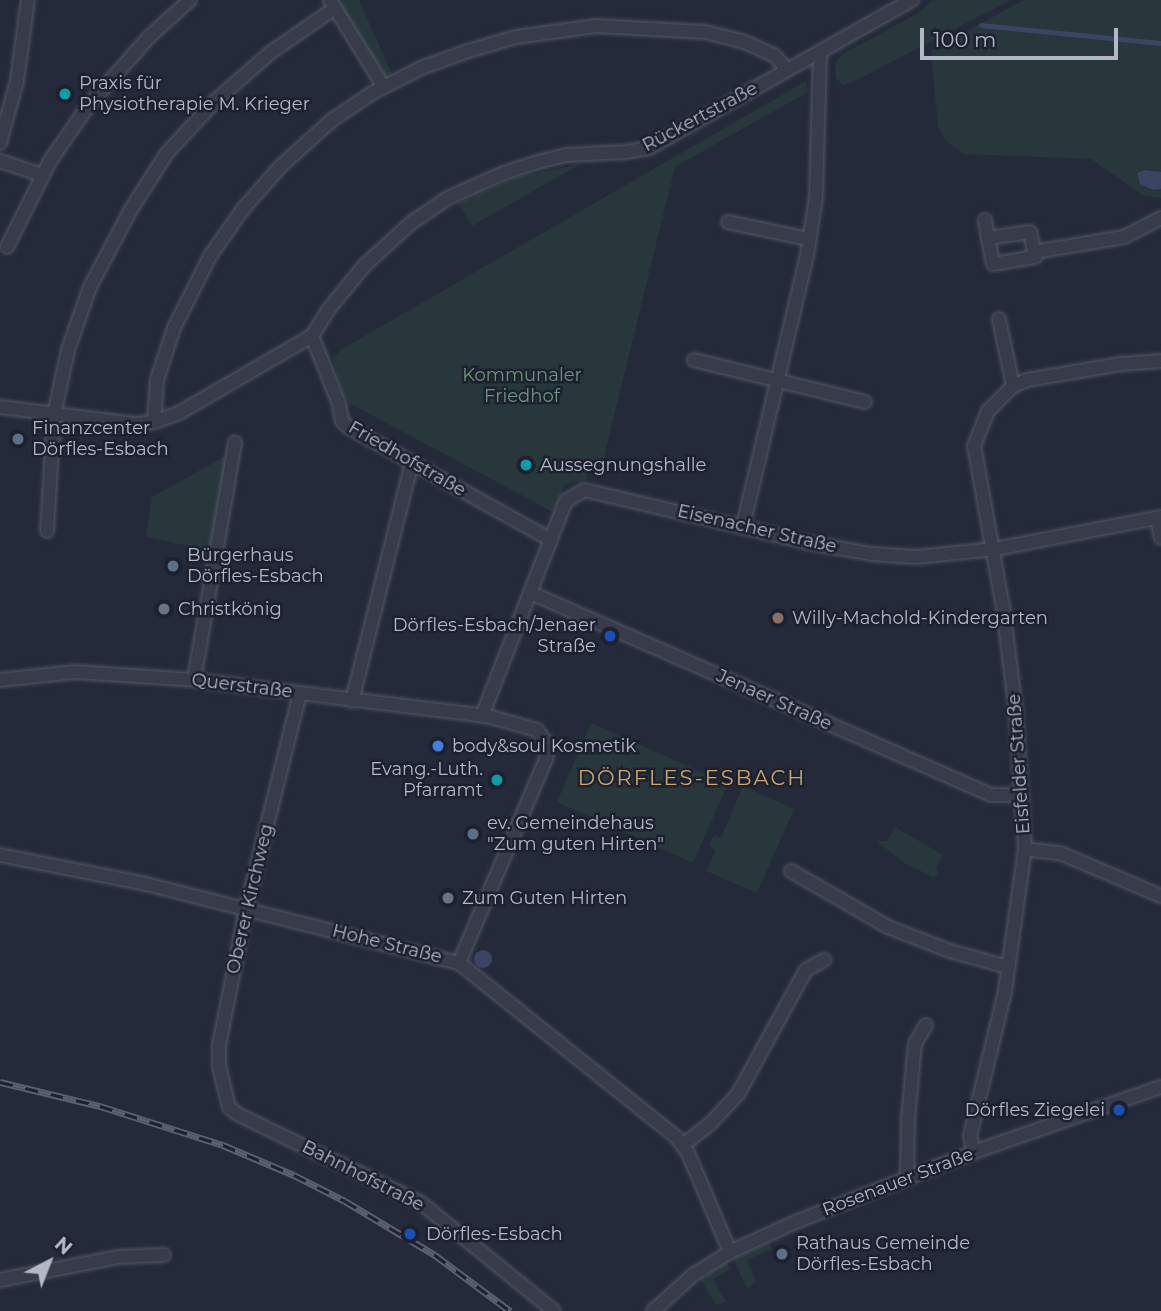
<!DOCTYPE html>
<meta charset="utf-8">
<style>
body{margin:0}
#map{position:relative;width:1161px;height:1311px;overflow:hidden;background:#242a3a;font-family:Montserrat,sans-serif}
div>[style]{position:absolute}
.green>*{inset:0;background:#27373c}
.water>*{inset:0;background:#3b4462}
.round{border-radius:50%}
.stream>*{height:4.5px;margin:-2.25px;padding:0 2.25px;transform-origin:2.25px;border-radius:2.25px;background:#3b4462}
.roads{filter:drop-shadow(0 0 2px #535765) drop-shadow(0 0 2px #535765)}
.minor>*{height:12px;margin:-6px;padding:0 6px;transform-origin:6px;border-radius:6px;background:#383c4a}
.rail>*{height:7px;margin-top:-3.5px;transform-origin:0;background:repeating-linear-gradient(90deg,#1d212f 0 13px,#5a5f71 0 26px);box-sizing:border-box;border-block:2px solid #5a5f71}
.dots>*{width:19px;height:19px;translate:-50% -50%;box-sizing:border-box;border:4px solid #1d212f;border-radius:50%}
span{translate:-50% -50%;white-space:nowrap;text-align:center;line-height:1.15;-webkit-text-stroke:5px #1d212f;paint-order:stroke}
.poi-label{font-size:18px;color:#b3b7c6}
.left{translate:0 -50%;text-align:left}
.right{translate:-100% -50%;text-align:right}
.street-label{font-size:18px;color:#b3b7c6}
.park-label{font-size:18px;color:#6c957d}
.quarter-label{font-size:21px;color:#cca568;letter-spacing:2px}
.north{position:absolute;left:14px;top:1227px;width:70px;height:70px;-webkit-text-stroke:5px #1d212f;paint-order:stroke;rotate:42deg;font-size:19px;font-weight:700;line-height:28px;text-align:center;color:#b3b7c6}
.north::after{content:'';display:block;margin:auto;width:24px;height:32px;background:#b3b7c6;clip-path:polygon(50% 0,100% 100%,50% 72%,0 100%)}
.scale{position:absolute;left:920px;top:28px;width:198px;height:32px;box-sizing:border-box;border:4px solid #b3b7c6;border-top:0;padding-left:9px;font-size:21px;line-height:24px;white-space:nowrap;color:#b3b7c6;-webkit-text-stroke:5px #1d212f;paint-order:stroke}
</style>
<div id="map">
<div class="green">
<i style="clip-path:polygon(337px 0,359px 0,392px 74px,384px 75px,380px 70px)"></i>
<i style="clip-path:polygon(933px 0,1011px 0,853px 82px,843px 85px,836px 78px,835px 64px,841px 55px,918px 13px)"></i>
<i style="clip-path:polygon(1024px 0,1161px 0,1161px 198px,1144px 196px,1091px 159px,963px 154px,945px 140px,938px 127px,931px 51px)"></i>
<i style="clip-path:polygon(806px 81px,808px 92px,675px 167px,602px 465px,591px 462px,586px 480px,565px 484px,553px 512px,349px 403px,337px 379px,333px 357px,342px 349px)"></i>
<i style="clip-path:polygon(581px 164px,472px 226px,458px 203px,520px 176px)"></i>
<i style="clip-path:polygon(229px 454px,212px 551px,146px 537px,152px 497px)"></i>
<i style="clip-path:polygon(591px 723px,728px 784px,693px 863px,557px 802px)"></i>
<i style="clip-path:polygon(743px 786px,794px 809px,757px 893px,706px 871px,716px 850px,709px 846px,714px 835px,721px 838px)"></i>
<i style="clip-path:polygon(895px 827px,943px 855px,936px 867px,939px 874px,933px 877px,906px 864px,876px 841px,887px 841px)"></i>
<i style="clip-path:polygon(769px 1243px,772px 1249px,747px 1260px,756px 1282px,747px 1290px,734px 1259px)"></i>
<i style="clip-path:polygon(726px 1262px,731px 1269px,713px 1279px,726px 1302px,716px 1305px,701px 1280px)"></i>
</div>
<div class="water">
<i style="clip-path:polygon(1144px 170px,1161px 172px,1161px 189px,1153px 190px,1140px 184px,1137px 173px)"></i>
<i class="round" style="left:474px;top:950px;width:18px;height:18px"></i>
</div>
<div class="stream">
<i style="left:981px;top:25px;width:181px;rotate:5.7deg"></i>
</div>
<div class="roads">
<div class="minor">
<i style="left:330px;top:0;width:102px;rotate:58.2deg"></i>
<i style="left:0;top:143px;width:64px;rotate:-74.7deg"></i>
<i style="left:17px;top:81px;width:82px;rotate:-82.3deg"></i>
<i style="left:0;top:161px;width:44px;rotate:18.4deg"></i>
<i style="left:985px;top:220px;width:18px;rotate:81deg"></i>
<i style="left:988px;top:238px;width:26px;rotate:79deg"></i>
<i style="left:993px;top:264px;width:43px;rotate:-9.5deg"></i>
<i style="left:1035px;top:257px;width:25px;rotate:-101deg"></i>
<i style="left:1030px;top:232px;width:42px;rotate:171.9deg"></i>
<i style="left:728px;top:222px;width:83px;rotate:11.9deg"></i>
<i style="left:7px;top:247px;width:96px;rotate:-63.4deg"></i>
<i style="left:50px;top:161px;width:67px;rotate:-55.4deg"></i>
<i style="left:88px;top:106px;width:92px;rotate:-48.5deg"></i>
<i style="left:149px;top:37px;width:55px;rotate:-42.1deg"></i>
<i style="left:1034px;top:252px;width:91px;rotate:-9.5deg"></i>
<i style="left:1124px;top:237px;width:42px;rotate:-27.2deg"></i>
<i style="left:999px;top:319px;width:68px;rotate:78.2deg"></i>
<i style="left:312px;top:336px;width:73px;rotate:68.3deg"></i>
<i style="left:339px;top:404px;width:17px;rotate:80deg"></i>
<i style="left:342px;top:421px;width:8px;rotate:45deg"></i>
<i style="left:348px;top:427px;width:232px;rotate:29.1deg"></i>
<i style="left:694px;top:360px;width:176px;rotate:13.8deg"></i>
<i style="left:0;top:407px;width:136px;rotate:7.2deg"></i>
<i style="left:135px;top:424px;width:19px;rotate:-6deg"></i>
<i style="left:154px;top:422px;width:27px;rotate:-20deg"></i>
<i style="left:179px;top:413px;width:154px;rotate:-30.1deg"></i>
<i style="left:312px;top:336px;width:31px;rotate:-58deg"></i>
<i style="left:328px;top:310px;width:58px;rotate:-50.6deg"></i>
<i style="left:365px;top:265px;width:62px;rotate:-42.4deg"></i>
<i style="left:411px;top:223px;width:45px;rotate:-34deg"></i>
<i style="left:448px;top:198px;width:61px;rotate:-24.1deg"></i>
<i style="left:504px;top:173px;width:36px;rotate:-18deg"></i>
<i style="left:538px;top:162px;width:30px;rotate:-14deg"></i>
<i style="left:567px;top:155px;width:59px;rotate:-2.9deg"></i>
<i style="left:626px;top:152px;width:23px;rotate:-10deg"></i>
<i style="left:649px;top:148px;width:302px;rotate:-29.4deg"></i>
<i style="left:154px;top:422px;width:42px;rotate:-85.9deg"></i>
<i style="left:157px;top:380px;width:55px;rotate:-71.9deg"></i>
<i style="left:174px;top:328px;width:80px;rotate:-63.4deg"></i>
<i style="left:210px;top:256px;width:57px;rotate:-54.9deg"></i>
<i style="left:243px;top:209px;width:56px;rotate:-48.6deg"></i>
<i style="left:280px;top:167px;width:70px;rotate:-42.1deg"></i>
<i style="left:332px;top:120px;width:48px;rotate:-34deg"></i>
<i style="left:372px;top:93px;width:55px;rotate:-27deg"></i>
<i style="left:421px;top:68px;width:50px;rotate:-19.9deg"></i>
<i style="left:468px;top:51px;width:50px;rotate:-16.3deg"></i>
<i style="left:516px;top:37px;width:81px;rotate:-7.8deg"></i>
<i style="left:596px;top:26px;width:109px;rotate:3.2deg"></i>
<i style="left:705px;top:32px;width:38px;rotate:14deg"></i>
<i style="left:742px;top:41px;width:35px;rotate:24deg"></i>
<i style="left:774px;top:55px;width:20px;rotate:49deg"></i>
<i style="left:1157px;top:518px;width:20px;rotate:79deg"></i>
<i style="left:743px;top:526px;width:277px;rotate:-76.7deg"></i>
<i style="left:807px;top:256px;width:60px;rotate:-81.3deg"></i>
<i style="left:816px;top:197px;width:145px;rotate:-88.4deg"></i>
<i style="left:47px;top:531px;width:116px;rotate:-86.5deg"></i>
<i style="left:54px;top:415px;width:66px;rotate:-77.8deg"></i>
<i style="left:68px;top:350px;width:67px;rotate:-70.8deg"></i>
<i style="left:90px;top:287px;width:86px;rotate:-62.2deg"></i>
<i style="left:130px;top:211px;width:69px;rotate:-57.5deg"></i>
<i style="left:167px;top:153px;width:71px;rotate:-47.3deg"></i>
<i style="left:215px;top:101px;width:73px;rotate:-41.1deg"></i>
<i style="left:270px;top:53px;width:79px;rotate:-34.7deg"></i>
<i style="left:531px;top:593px;width:502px;rotate:23.71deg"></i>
<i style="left:991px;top:795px;width:30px"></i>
<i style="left:0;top:680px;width:75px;rotate:-6.1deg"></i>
<i style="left:75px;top:672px;width:119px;rotate:3.8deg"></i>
<i style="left:194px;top:680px;width:295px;rotate:7deg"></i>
<i style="left:487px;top:716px;width:52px;rotate:15.6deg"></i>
<i style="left:537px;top:730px;width:19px;rotate:54deg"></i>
<i style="left:548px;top:745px;width:14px;rotate:98deg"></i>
<i style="left:546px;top:759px;width:222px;rotate:113.1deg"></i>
<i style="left:194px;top:680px;width:241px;rotate:-80.2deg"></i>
<i style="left:300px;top:693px;width:223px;rotate:104deg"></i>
<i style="left:246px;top:909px;width:139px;rotate:101.2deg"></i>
<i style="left:219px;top:1045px;width:21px;rotate:90deg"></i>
<i style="left:219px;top:1066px;width:42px;rotate:76.3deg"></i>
<i style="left:229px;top:1107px;width:11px;rotate:41deg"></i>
<i style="left:237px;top:1114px;width:204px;rotate:25.8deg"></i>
<i style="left:421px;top:1203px;width:171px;rotate:39.1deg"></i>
<i style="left:352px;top:701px;width:245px;rotate:-75.9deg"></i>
<i style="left:482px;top:716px;width:231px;rotate:-68.7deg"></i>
<i style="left:566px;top:501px;width:21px;rotate:-31deg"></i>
<i style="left:584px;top:490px;width:232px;rotate:13.2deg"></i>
<i style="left:810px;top:543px;width:63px;rotate:10.1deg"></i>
<i style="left:872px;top:554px;width:44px;rotate:3.9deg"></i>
<i style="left:916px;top:557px;width:79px;rotate:-5.8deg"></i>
<i style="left:995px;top:549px;width:169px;rotate:-10.9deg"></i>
<i style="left:1025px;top:849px;width:35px;rotate:7deg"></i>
<i style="left:1060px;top:853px;width:110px;rotate:23.1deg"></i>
<i style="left:0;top:855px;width:149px;rotate:11.2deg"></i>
<i style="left:146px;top:884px;width:323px;rotate:14.2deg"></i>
<i style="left:459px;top:963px;width:278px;rotate:38.7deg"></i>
<i style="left:676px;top:1137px;width:20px;rotate:53deg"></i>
<i style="left:688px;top:1153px;width:108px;rotate:67deg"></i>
<i style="left:791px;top:871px;width:112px;rotate:30deg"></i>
<i style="left:888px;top:927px;width:66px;rotate:21.2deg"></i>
<i style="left:950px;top:951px;width:60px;rotate:15.4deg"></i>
<i style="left:683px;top:1145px;width:34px;rotate:-38deg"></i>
<i style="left:710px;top:1124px;width:41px;rotate:-47deg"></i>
<i style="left:738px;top:1094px;width:141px;rotate:-61.3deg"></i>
<i style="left:806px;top:970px;width:21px;rotate:-29deg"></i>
<i style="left:974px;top:1152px;width:16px;rotate:-104deg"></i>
<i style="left:970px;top:1136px;width:149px;rotate:-76.4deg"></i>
<i style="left:1005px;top:991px;width:143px;rotate:-82deg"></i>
<i style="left:1025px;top:849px;width:137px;rotate:-93.8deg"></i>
<i style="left:1016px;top:712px;width:105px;rotate:-97.1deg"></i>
<i style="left:1003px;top:608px;width:165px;rotate:-100.1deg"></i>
<i style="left:974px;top:446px;width:38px;rotate:-68deg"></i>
<i style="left:988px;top:411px;width:35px;rotate:-45deg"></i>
<i style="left:1013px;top:386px;width:15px;rotate:-23deg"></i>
<i style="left:1027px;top:380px;width:95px;rotate:-9.7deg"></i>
<i style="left:1121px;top:364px;width:40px;rotate:-4.3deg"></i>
<i style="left:907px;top:1177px;width:58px;rotate:-89deg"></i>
<i style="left:908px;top:1119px;width:75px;rotate:-84.7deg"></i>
<i style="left:915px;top:1044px;width:22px;rotate:-60deg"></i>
<i style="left:0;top:1280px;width:120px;rotate:-11deg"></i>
<i style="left:118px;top:1257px;width:46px;rotate:-2.5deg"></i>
<i style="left:653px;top:1311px;width:54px;rotate:-42deg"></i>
<i style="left:693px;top:1275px;width:44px;rotate:-31.9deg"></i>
<i style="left:730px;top:1252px;width:75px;rotate:-24.5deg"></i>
<i style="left:798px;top:1221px;width:189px;rotate:-21.4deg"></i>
<i style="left:974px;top:1152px;width:198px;rotate:-19.2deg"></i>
</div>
</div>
<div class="rail">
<i style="left:0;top:1082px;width:103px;rotate:13.5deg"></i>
<i style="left:100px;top:1106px;width:129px;rotate:17.6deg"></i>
<i style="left:223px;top:1145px;width:77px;rotate:22.9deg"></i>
<i style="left:294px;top:1175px;width:57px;rotate:27deg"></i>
<i style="left:345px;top:1201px;width:105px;rotate:31deg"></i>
<i style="left:435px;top:1255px;width:94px;rotate:36.7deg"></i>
</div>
<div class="dots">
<i style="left:65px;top:94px;background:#0f9aa8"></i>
<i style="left:18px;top:439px;background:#5c6f8a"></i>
<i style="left:526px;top:465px;background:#0f9aa8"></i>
<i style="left:173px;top:566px;background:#5c6f8a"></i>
<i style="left:164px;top:609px;background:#6b7280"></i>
<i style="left:778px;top:618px;background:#8d6e63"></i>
<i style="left:610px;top:636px;background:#1a4fb4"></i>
<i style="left:438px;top:746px;background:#3f7fe0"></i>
<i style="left:497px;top:780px;background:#0f9aa8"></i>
<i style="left:473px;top:834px;background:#5c6f8a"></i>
<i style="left:448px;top:898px;background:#6b7280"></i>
<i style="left:1119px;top:1110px;background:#1a4fb4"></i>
<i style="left:410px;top:1234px;background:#1a4fb4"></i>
<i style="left:782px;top:1254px;background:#5c6f8a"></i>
</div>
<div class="poi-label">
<span class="left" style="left:79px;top:94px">Praxis für<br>Physiotherapie M. Krieger</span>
<span class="left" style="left:32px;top:439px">Finanzcenter<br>Dörfles-Esbach</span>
<span class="left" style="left:540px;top:465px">Aussegnungshalle</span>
<span class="left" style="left:187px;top:566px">Bürgerhaus<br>Dörfles-Esbach</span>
<span class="left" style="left:178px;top:609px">Christkönig</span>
<span class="left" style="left:792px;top:618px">Willy-Machold-Kindergarten</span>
<span class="right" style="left:596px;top:636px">Dörfles-Esbach/Jenaer<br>Straße</span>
<span class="left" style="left:452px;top:746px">body&amp;soul Kosmetik</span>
<span class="right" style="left:483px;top:780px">Evang.-Luth.<br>Pfarramt</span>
<span class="left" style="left:487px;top:834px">ev. Gemeindehaus<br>"Zum guten Hirten"</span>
<span class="left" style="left:462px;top:898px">Zum Guten Hirten</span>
<span class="right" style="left:1105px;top:1110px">Dörfles Ziegelei</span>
<span class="left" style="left:426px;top:1234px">Dörfles-Esbach</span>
<span class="left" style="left:796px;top:1254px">Rathaus Gemeinde<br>Dörfles-Esbach</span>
</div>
<div class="street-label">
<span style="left:700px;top:117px;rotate:-28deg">Rückertstraße</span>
<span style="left:407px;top:459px;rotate:30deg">Friedhofstraße</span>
<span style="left:757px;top:529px;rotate:13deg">Eisenacher Straße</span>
<span style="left:242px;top:686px;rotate:7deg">Querstraße</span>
<span style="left:774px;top:700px;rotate:24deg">Jenaer Straße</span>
<span style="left:1019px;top:764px;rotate:-94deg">Eisfelder Straße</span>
<span style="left:250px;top:899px;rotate:-77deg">Oberer Kirchweg</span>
<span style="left:387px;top:944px;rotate:14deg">Hohe Straße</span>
<span style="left:363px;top:1176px;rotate:27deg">Bahnhofstraße</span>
<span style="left:898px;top:1182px;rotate:-21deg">Rosenauer Straße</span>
</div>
<div class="park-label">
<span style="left:522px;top:386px">Kommunaler<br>Friedhof</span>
</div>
<div class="quarter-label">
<span style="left:692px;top:778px">DÖRFLES-ESBACH</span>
</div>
<div class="north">N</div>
<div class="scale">100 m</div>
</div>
